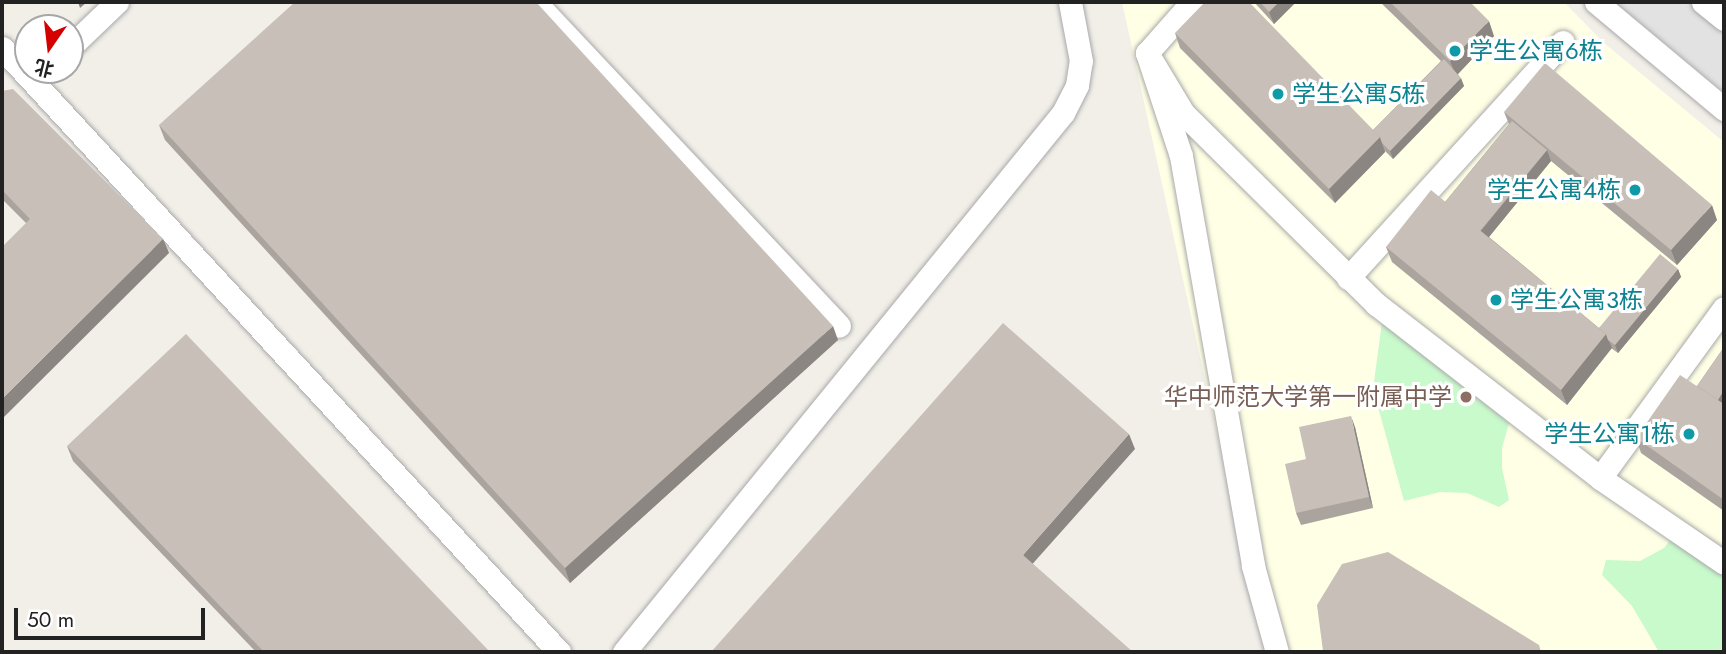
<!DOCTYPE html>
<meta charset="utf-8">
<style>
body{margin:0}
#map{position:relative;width:1726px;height:654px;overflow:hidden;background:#f2efe9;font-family:Jost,"Noto Sans SC",sans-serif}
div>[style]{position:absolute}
.education>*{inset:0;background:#ffffe5}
.park>*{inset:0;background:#c8facc}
.parking>*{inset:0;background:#e2e2e2}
.roads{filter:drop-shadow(0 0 2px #a9a9a9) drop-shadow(0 0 2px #a9a9a9)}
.minor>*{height:23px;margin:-11.5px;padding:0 11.5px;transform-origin:11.5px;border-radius:11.5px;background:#fff}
.wall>*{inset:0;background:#aba49e}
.shaded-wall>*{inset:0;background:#8b8681}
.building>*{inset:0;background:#c7bfb8}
.dots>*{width:19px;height:19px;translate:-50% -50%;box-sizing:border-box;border:4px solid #fff;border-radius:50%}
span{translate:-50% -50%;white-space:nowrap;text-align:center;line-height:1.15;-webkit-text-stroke:6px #fff;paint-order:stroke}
.culture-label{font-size:24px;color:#0d838f}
.left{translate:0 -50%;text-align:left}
.right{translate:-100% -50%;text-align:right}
.education-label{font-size:24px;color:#785e54}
.frame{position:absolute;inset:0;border:4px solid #222;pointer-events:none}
.north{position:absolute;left:14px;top:14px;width:70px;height:70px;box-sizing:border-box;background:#fff;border:2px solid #a7a7a7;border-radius:50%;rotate:194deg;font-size:19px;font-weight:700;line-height:28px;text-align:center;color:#222}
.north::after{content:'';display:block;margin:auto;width:24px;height:32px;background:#d40000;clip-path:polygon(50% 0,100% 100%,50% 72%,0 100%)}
.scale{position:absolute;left:14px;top:608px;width:191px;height:32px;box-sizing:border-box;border:4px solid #222;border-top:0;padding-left:9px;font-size:21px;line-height:24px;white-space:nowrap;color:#222;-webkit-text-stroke:5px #fff;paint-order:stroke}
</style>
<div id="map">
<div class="education">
<i style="clip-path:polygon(1122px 2px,1564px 2px,1604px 43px,1724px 142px,1724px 652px,1265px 652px)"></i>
</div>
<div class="park">
<i style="clip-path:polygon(1382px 322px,1509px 423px,1502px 448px,1502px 468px,1509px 500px,1499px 507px,1467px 493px,1440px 492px,1404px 501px,1373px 389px)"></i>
<i style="clip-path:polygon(1671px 539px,1724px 575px,1724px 652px,1659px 652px,1632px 606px,1602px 575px,1606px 560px,1640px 561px,1664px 548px)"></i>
</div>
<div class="parking">
<i style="clip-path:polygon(1615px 2px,1724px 2px,1724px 92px)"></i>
</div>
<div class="roads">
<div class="minor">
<i style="left:535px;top:2px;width:444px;rotate:46.8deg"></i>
<i style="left:1192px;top:2px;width:68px;rotate:131.4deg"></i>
<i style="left:1147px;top:53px;width:108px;rotate:71.7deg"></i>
<i style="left:1181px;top:156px;width:416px;rotate:80deg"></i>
<i style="left:1253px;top:566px;width:89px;rotate:74.4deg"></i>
<i style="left:1596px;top:2px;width:167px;rotate:39.9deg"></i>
<i style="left:1703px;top:2px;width:27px;rotate:39deg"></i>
<i style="left:70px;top:47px;width:65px;rotate:-43.8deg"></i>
<i style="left:2px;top:48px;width:822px;rotate:47.32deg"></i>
<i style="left:1147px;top:53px;width:70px;rotate:59deg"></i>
<i style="left:1183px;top:113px;width:272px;rotate:44.7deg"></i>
<i style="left:1376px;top:304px;width:284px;rotate:37.8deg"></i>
<i style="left:1600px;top:478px;width:150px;rotate:34.4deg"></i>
<i style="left:1348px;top:278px;width:319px;rotate:-47.7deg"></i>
<i style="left:1600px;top:478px;width:210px;rotate:-53.9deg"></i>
<i style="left:624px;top:652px;width:695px;rotate:-50.84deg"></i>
<i style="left:1063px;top:113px;width:31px;rotate:-63deg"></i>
<i style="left:1077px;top:85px;width:24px;rotate:-81deg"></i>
<i style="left:1081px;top:61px;width:60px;rotate:-100.6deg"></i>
</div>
</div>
<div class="wall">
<i style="clip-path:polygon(1254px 2px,1296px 2px,1274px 24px)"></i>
<i style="clip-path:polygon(1380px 2px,1470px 2px,1494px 36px,1458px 74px,1464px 86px,1393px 159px,1385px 151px,1385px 152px,1335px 203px,1180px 48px,1175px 33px,1373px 130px,1441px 61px)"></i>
<i style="clip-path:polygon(2px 91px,163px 239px,169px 253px,26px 223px,2px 199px)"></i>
<i style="clip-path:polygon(1504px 112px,1717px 220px,1677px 265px,1551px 161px,1489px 237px,1599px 328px,1678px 269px,1681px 277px,1618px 353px,1611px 348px,1567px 405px,1392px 262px,1386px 247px,1445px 202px,1509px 124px)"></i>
<i style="clip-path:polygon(159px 125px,838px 340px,570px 583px,165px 140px)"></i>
<i style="clip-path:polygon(1724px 347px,1724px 511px,1641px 453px,1636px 438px,1697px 386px)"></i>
<i style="clip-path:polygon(1355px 427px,1373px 508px,1301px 525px,1296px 513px)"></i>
<i style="clip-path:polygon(67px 446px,490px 652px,256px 652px,73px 461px)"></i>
</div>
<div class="shaded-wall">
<i style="clip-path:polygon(78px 2px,87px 2px,80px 8px)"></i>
<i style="clip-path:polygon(1279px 2px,1296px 2px,1274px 24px,1269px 12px)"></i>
<i style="clip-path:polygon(1489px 21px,1494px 36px,1456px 76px,1450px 61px)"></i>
<i style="clip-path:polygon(1461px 78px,1464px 86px,1393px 159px,1390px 151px)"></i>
<i style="clip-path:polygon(1380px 137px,1385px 152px,1335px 203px,1329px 189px)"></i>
<i style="clip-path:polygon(1547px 150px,1551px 161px,1484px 243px,1480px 232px)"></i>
<i style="clip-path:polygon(1712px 205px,1717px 220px,1677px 265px,1671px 250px)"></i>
<i style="clip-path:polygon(163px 239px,169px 253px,2px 419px,2px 399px)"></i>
<i style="clip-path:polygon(1678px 269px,1681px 277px,1618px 353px,1615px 345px)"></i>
<i style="clip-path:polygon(833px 326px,838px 340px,570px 583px,565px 568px)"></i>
<i style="clip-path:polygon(1606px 334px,1612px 348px,1567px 405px,1561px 390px)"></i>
<i style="clip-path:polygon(1724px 390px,1724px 403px,1719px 411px,1716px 403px)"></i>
<i style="clip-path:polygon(1351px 416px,1355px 427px,1373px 508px,1369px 497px)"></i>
<i style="clip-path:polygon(1129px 434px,1135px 449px,1028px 569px,1023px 555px)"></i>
</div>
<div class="building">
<i style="clip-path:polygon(295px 2px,536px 2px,833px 326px,565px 568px,159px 125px)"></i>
<i style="clip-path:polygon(1205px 2px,1249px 2px,1380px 137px,1329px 189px,1175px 33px)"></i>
<i style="clip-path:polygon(1260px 2px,1279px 2px,1269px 12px)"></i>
<i style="clip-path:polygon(1390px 2px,1470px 2px,1489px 21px,1450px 61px)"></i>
<i style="clip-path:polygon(1444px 59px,1461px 78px,1390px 151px,1382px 143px,1380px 137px,1373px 130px)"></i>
<i style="clip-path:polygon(1545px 63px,1712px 205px,1671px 250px,1504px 112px)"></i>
<i style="clip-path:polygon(13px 89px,163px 239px,2px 399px,2px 247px,30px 219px,2px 190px,2px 91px)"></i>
<i style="clip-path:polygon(1512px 121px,1547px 150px,1480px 231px,1445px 202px)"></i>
<i style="clip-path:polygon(1431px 190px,1606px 334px,1561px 390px,1386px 247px)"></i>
<i style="clip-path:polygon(1660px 254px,1678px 269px,1615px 345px,1608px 340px,1606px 334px,1599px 328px)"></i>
<i style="clip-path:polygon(1003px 323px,1129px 434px,1023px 555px,1133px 652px,711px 652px)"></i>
<i style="clip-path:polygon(186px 334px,490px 652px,264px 652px,67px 446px)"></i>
<i style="clip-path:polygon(1724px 347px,1724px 390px,1718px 400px,1697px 386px)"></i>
<i style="clip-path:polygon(1680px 375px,1724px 404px,1724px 500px,1636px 438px)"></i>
<i style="clip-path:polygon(1351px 416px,1369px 497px,1296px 513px,1285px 464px,1306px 459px,1299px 427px)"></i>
<i style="clip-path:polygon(1388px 552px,1539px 645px,1541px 652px,1325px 652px,1323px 651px,1317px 605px,1342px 564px)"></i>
</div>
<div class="dots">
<i style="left:1455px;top:51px;background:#0f9aa8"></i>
<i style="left:1278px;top:94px;background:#0f9aa8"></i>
<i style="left:1635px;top:190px;background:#0f9aa8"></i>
<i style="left:1496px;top:300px;background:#0f9aa8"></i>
<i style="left:1466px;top:397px;background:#8d6e63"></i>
<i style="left:1689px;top:434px;background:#0f9aa8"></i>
</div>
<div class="culture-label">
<span class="left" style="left:1469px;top:51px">学生公寓6栋</span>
<span class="left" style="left:1292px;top:94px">学生公寓5栋</span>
<span class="right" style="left:1621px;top:190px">学生公寓4栋</span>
<span class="left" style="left:1510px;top:300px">学生公寓3栋</span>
<span class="right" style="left:1675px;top:434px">学生公寓1栋</span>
</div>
<div class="education-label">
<span class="right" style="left:1452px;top:397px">华中师范大学第一附属中学</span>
</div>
<div class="frame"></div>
<div class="north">北</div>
<div class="scale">50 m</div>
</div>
